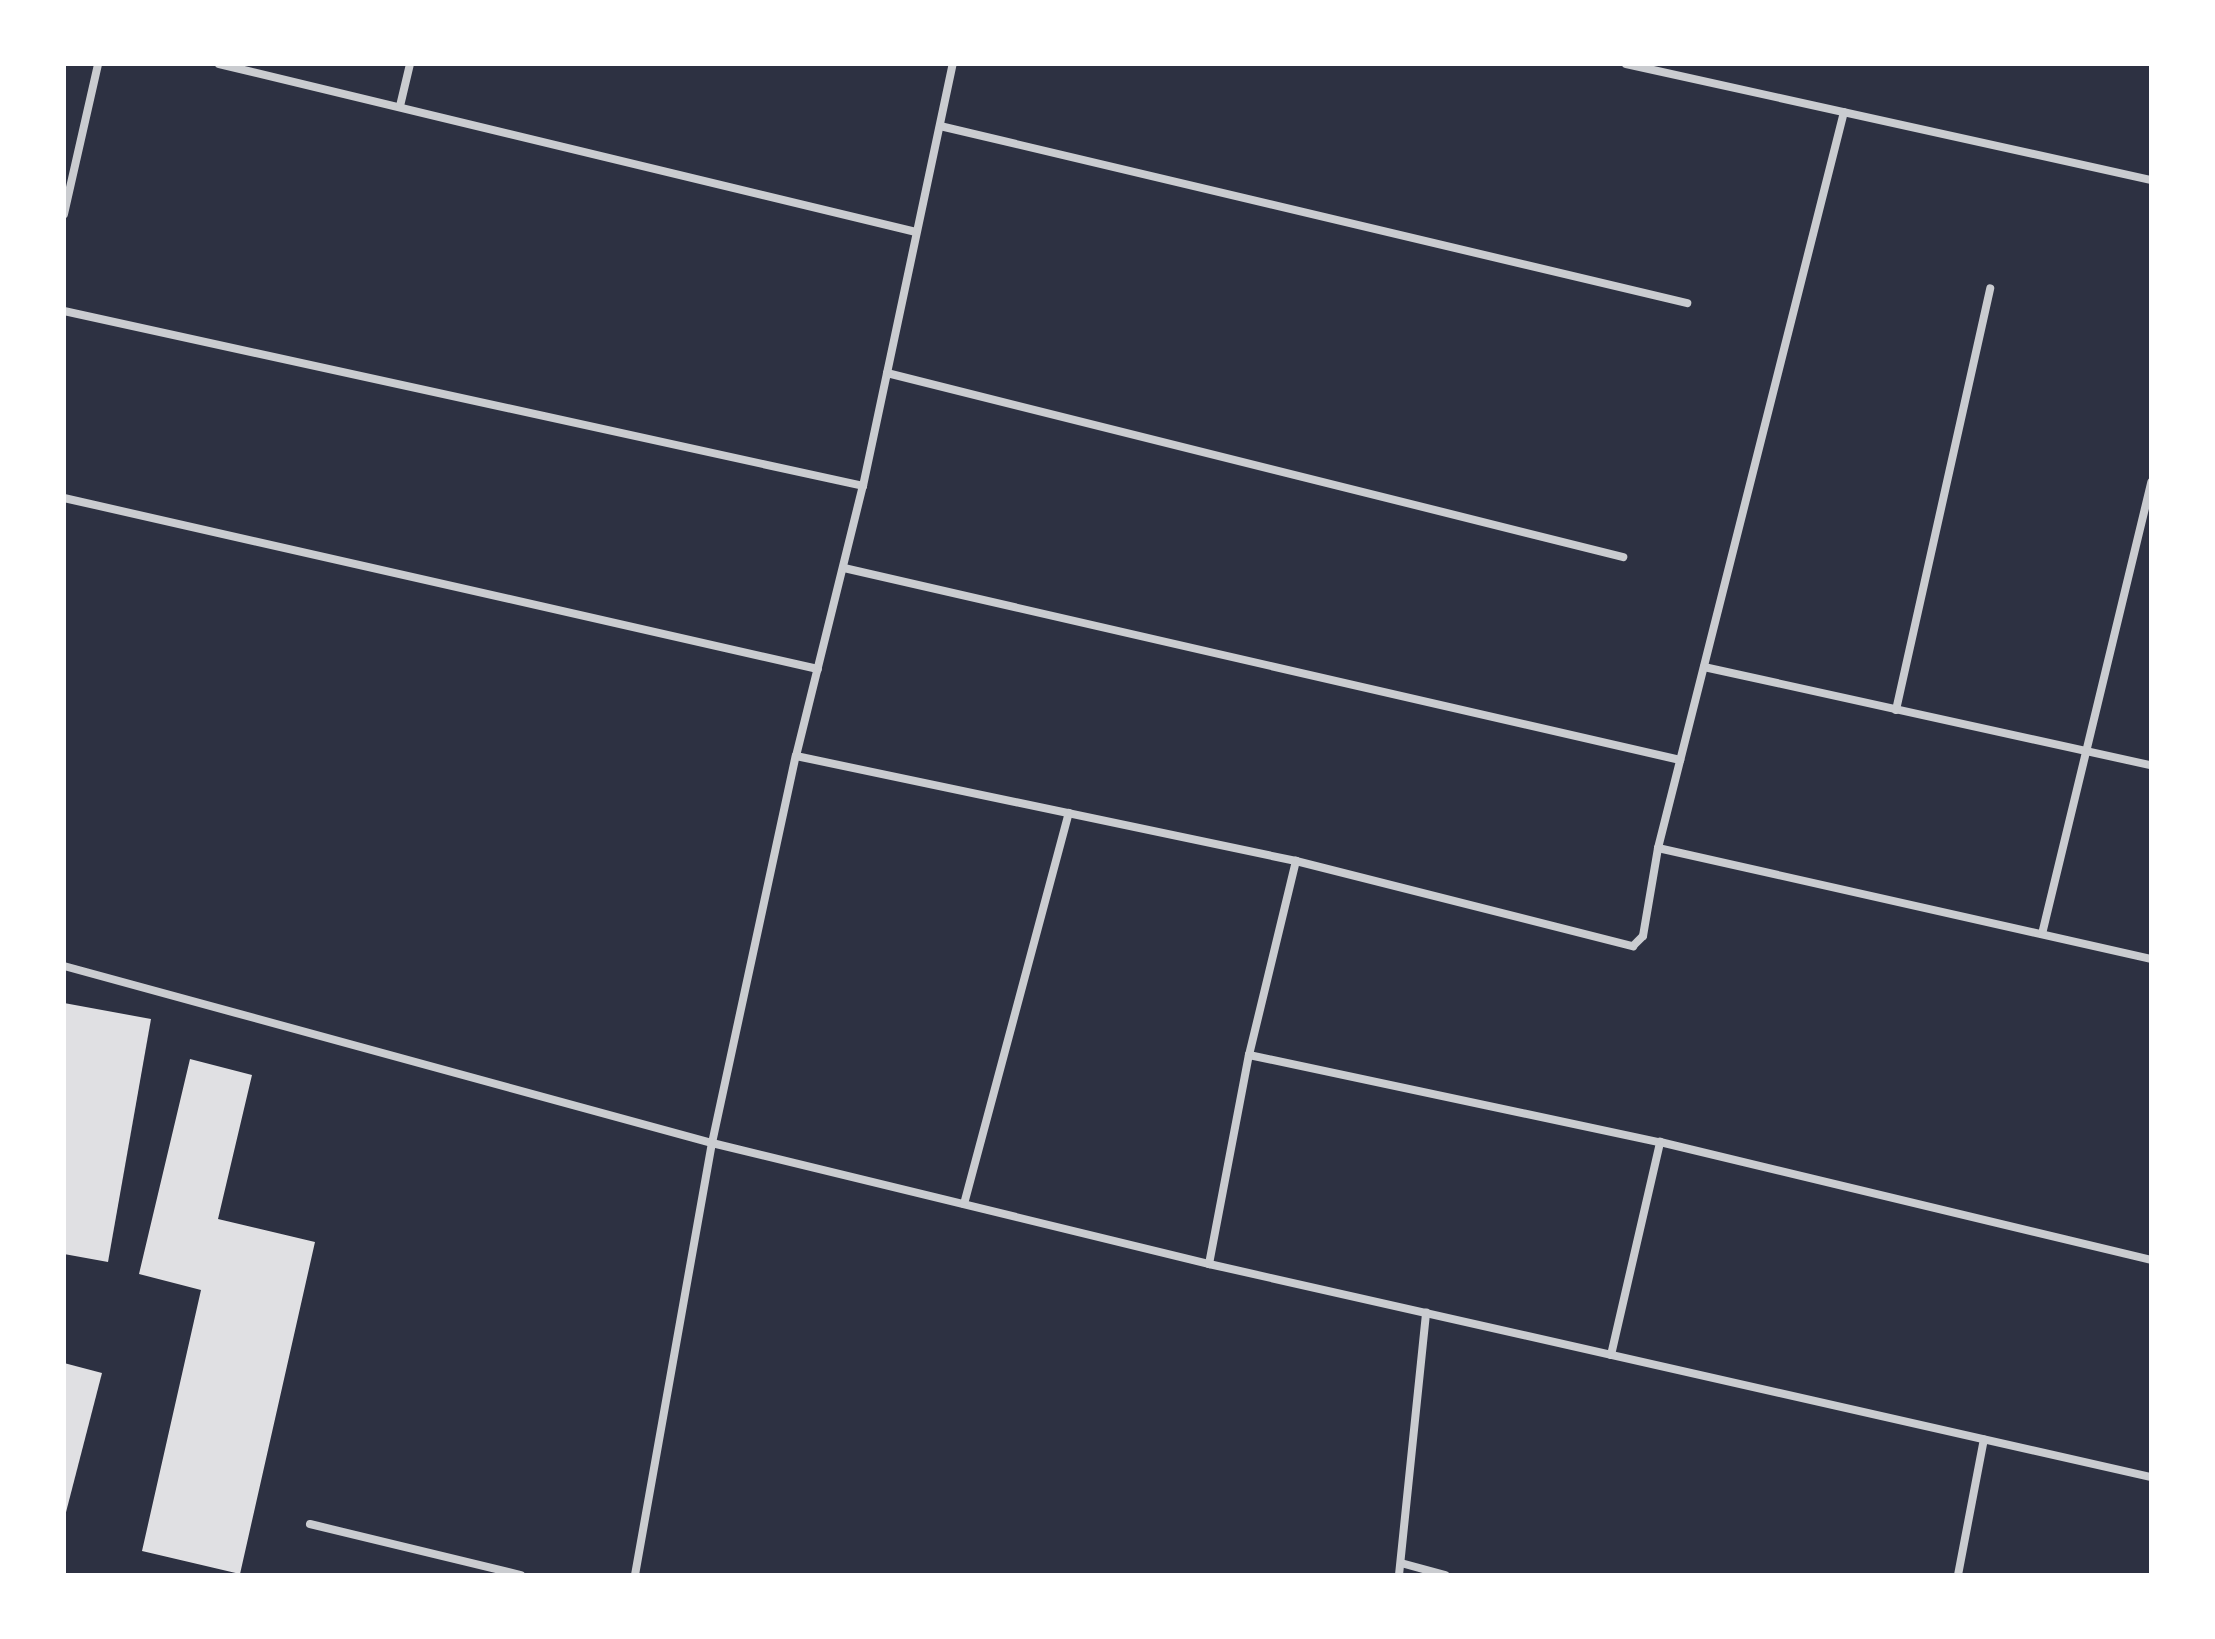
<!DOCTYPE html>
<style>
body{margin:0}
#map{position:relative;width:2215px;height:1639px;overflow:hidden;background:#2d3142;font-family:Lato,sans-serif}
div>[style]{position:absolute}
.building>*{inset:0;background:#e0e0e3}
.minor>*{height:8px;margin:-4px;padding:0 4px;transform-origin:4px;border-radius:4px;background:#caccd0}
span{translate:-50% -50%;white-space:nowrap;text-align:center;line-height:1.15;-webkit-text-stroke:6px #fff;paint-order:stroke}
.frame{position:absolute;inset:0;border:66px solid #fff;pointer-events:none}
</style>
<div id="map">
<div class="building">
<i style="clip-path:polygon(64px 1003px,151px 1019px,108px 1262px,64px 1254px)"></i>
<i style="clip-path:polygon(190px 1059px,252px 1075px,218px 1219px,315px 1242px,240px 1574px,142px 1551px,201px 1290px,139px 1274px)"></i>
<i style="clip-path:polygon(64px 1363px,102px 1373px,65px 1516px,64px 1516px)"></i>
</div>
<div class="minor">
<i style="left:219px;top:64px;width:717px;rotate:13.55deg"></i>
<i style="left:1626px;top:64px;width:538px;rotate:12.46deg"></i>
<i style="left:400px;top:106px;width:43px;rotate:-76.6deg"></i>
<i style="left:940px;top:126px;width:768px;rotate:13.33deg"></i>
<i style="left:64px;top:214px;width:154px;rotate:-77.2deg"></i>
<i style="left:64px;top:311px;width:818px;rotate:12.35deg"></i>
<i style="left:887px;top:373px;width:759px;rotate:14.04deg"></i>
<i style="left:64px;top:498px;width:773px;rotate:12.78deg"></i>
<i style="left:844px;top:568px;width:858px;rotate:12.93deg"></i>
<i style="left:1704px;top:667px;width:458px;rotate:12.4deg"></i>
<i style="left:1896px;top:710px;width:432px;rotate:-77.4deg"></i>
<i style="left:796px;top:756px;width:511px;rotate:11.86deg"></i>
<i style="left:1296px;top:861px;width:348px;rotate:14.2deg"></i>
<i style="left:1633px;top:946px;width:14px;rotate:-45deg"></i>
<i style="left:1643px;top:936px;width:89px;rotate:-80.3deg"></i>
<i style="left:1658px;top:848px;width:759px;rotate:-75.82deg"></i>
<i style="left:1658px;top:848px;width:505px;rotate:12.69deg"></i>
<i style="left:2042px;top:934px;width:465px;rotate:-76.4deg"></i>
<i style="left:64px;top:966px;width:672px;rotate:15.28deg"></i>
<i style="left:712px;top:1143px;width:512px;rotate:13.68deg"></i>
<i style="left:1209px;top:1264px;width:966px;rotate:12.74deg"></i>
<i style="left:1249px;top:1055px;width:420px;rotate:12deg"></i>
<i style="left:1660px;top:1142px;width:505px;rotate:13.51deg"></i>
<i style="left:964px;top:1204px;width:405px;rotate:-75deg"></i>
<i style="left:1209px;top:1264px;width:213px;rotate:-79.2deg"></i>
<i style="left:1249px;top:1055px;width:200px;rotate:-76.4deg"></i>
<i style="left:1611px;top:1355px;width:219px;rotate:-77deg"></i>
<i style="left:310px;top:1524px;width:217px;rotate:13.6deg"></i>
<i style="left:1401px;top:1563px;width:46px;rotate:15.3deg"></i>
<i style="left:635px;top:1575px;width:439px;rotate:-79.9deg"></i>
<i style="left:712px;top:1143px;width:396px;rotate:-77.8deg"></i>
<i style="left:796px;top:756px;width:278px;rotate:-76.1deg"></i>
<i style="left:863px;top:486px;width:431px;rotate:-78deg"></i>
<i style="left:1399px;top:1575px;width:264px;rotate:-84.1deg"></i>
<i style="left:1958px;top:1575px;width:138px;rotate:-79.2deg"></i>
</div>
<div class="frame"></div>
</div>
